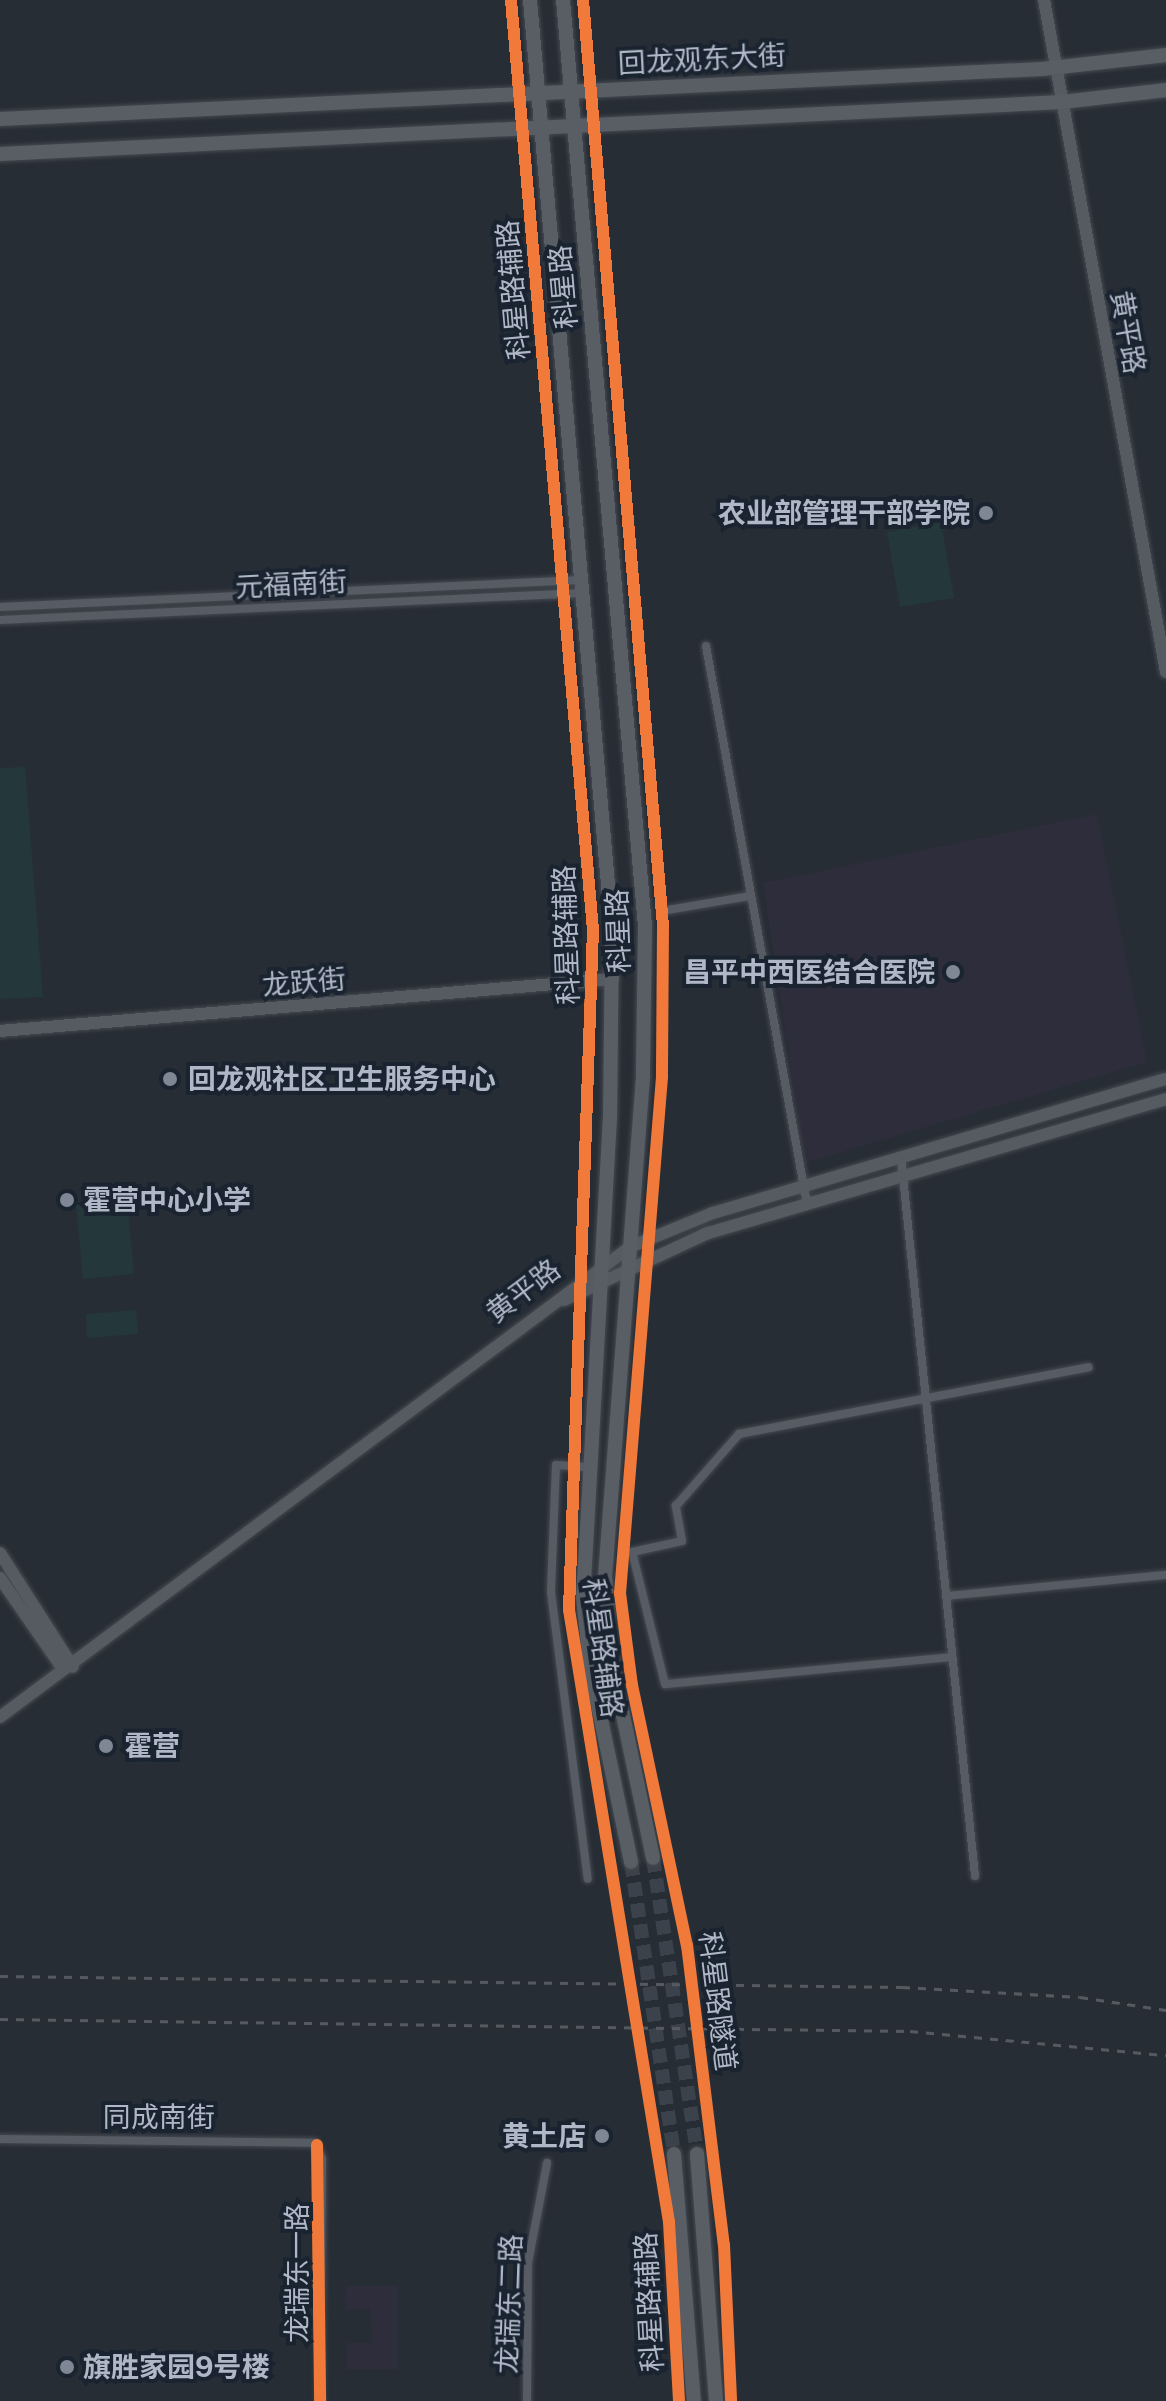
<!DOCTYPE html>
<meta charset="utf-8">
<style>
body{margin:0}
#map{position:relative;width:1166px;height:2401px;overflow:hidden;background:#272d35;font-family:"Public Sans","Noto Sans SC",sans-serif}
div>[style]{position:absolute}
.medical>*{inset:0;background:#2e2d3b}
.green>*{inset:0;background:#24373b}
.primary-tunnel>*{height:14px;margin-top:-7px;transform-origin:0;background:repeating-linear-gradient(90deg,#3c424b 0 14px,transparent 0 21px)}
.roads{filter:drop-shadow(0 0 2px #454950) drop-shadow(0 0 2px #454950)}
.street>*{height:8px;margin:-4px;padding:0 4px;transform-origin:4px;border-radius:4px;background:#575b63}
.secondary>*{height:12px;margin:-6px;padding:0 6px;transform-origin:6px;border-radius:6px;background:#565a61}
.primary>*{height:14px;margin:-7px;padding:0 7px;transform-origin:7px;border-radius:7px;background:#595e65}
.rail>*{height:3px;margin-top:-1.5px;transform-origin:0;background:repeating-linear-gradient(90deg,#565a60 0 8px,transparent 0 16px)}
.cycleway>*{height:12px;margin:-6px;padding:0 6px;transform-origin:6px;border-radius:6px;background:#f17a3a}
.dots>*{width:22px;height:22px;translate:-50% -50%;box-sizing:border-box;border:4px solid #1a2330;border-radius:50%}
span{translate:-50% -50%;white-space:nowrap;text-align:center;line-height:1.15;-webkit-text-stroke:8px #1a2330;paint-order:stroke}
.street-label{font-size:28px;color:#b0b8c7}
.poi-label{font-size:28px;color:#b0b8c7;font-weight:700}
.right{translate:-100% -50%;text-align:right}
.left{translate:0 -50%;text-align:left}
</style>
<div id="map">
<div class="medical">
<i style="clip-path:polygon(1097px 814px,1147px 1062px,805px 1163px,763px 883px)"></i>
<i style="clip-path:polygon(346px 2286px,398px 2286px,398px 2369px,346px 2369px,347px 2343px,372px 2343px,370px 2309px,345px 2310px)"></i>
</div>
<div class="green">
<i style="clip-path:polygon(941px 522px,954px 598px,900px 607px,887px 532px)"></i>
<i style="clip-path:polygon(25px 767px,43px 997px,0 999px,0 768px)"></i>
<i style="clip-path:polygon(127px 1199px,134px 1274px,83px 1279px,76px 1204px)"></i>
<i style="clip-path:polygon(136px 1310px,138px 1334px,87px 1338px,86px 1314px)"></i>
</div>
<div class="primary-tunnel">
<i style="left:653px;top:1858px;width:299px;rotate:81.5deg"></i>
<i style="left:631px;top:1862px;width:295px;rotate:81.6deg"></i>
</div>
<div class="roads">
<div class="street">
<i style="left:0;top:607px;width:583px;rotate:-2.66deg"></i>
<i style="left:0;top:620px;width:584px;rotate:-2.65deg"></i>
<i style="left:706px;top:646px;width:567px;rotate:79.74deg"></i>
<i style="left:662px;top:911px;width:89px;rotate:-9.7deg"></i>
<i style="left:901px;top:1157px;width:723px;rotate:84.12deg"></i>
<i style="left:586px;top:1467px;width:30px;rotate:-176deg"></i>
<i style="left:556px;top:1465px;width:127px;rotate:92.3deg"></i>
<i style="left:551px;top:1592px;width:289px;rotate:82.7deg"></i>
<i style="left:946px;top:1596px;width:221px;rotate:-5.5deg"></i>
<i style="left:952px;top:1657px;width:288px;rotate:174.6deg"></i>
<i style="left:665px;top:1684px;width:136px;rotate:-104deg"></i>
<i style="left:632px;top:1552px;width:51px;rotate:-12.4deg"></i>
<i style="left:682px;top:1541px;width:36px;rotate:-100deg"></i>
<i style="left:676px;top:1506px;width:96px;rotate:-48.8deg"></i>
<i style="left:739px;top:1434px;width:356px;rotate:-10.8deg"></i>
<i style="left:0;top:2139px;width:315px;rotate:0.7deg"></i>
<i style="left:315px;top:2143px;width:17px;rotate:66deg"></i>
<i style="left:322px;top:2159px;width:242px;rotate:90.5deg"></i>
<i style="left:527px;top:2401px;width:138px;rotate:-89.6deg"></i>
<i style="left:528px;top:2263px;width:102px;rotate:-79.2deg"></i>
</div>
<div class="secondary">
<i style="left:1044px;top:0;width:683px;rotate:79.71deg"></i>
<i style="left:0;top:1031px;width:615px;rotate:-4.85deg"></i>
<i style="left:564px;top:1300px;width:159px;rotate:-25deg"></i>
<i style="left:708px;top:1233px;width:477px;rotate:-16.3deg"></i>
<i style="left:0;top:1553px;width:135px;rotate:57.4deg"></i>
<i style="left:0;top:1578px;width:111px;rotate:55.3deg"></i>
<i style="left:0;top:1717px;width:786px;rotate:-36.72deg"></i>
<i style="left:630px;top:1247px;width:90px;rotate:-22.3deg"></i>
<i style="left:713px;top:1213px;width:472px;rotate:-16.5deg"></i>
</div>
<div class="primary">
<i style="left:530px;top:0;width:934px;rotate:84.96deg"></i>
<i style="left:612px;top:930px;width:187px;rotate:90.6deg"></i>
<i style="left:610px;top:1117px;width:481px;rotate:93.2deg"></i>
<i style="left:583px;top:1597px;width:75px;rotate:83.9deg"></i>
<i style="left:591px;top:1672px;width:194px;rotate:78.1deg"></i>
<i style="left:563px;top:0;width:930px;rotate:84.94deg"></i>
<i style="left:645px;top:926px;width:151px;rotate:90.8deg"></i>
<i style="left:643px;top:1077px;width:500px;rotate:94.35deg"></i>
<i style="left:605px;top:1576px;width:92px;rotate:85deg"></i>
<i style="left:613px;top:1668px;width:194px;rotate:78.1deg"></i>
<i style="left:0;top:119px;width:1043px;rotate:-2.75deg"></i>
<i style="left:1042px;top:69px;width:125px;rotate:-6.4deg"></i>
<i style="left:0;top:154px;width:1063px;rotate:-2.8deg"></i>
<i style="left:1062px;top:102px;width:105px;rotate:-6.6deg"></i>
<i style="left:674px;top:2154px;width:248px;rotate:85.4deg"></i>
<i style="left:697px;top:2154px;width:248px;rotate:85.6deg"></i>
</div>
</div>
<div class="rail">
<i style="left:0;top:1976px;width:902px;rotate:0.7deg"></i>
<i style="left:902px;top:1987px;width:178px;rotate:3.2deg"></i>
<i style="left:1080px;top:1997px;width:87px;rotate:8.6deg"></i>
<i style="left:0;top:2019px;width:910px;rotate:0.76deg"></i>
<i style="left:910px;top:2031px;width:257px;rotate:5.4deg"></i>
</div>
<div class="cycleway">
<i style="left:511px;top:0;width:933px;rotate:84.96deg"></i>
<i style="left:593px;top:929px;width:681px;rotate:92.02deg"></i>
<i style="left:569px;top:1610px;width:620px;rotate:80.72deg"></i>
<i style="left:669px;top:2222px;width:179px;rotate:86.8deg"></i>
<i style="left:583px;top:0;width:928px;rotate:85.06deg"></i>
<i style="left:663px;top:925px;width:152px;rotate:90.4deg"></i>
<i style="left:662px;top:1077px;width:518px;rotate:94.65deg"></i>
<i style="left:620px;top:1593px;width:93px;rotate:82.6deg"></i>
<i style="left:632px;top:1685px;width:266px;rotate:78.1deg"></i>
<i style="left:687px;top:1945px;width:302px;rotate:83deg"></i>
<i style="left:724px;top:2245px;width:156px;rotate:87.4deg"></i>
<i style="left:317px;top:2145px;width:256px;rotate:89.3deg"></i>
</div>
<div class="dots">
<i style="left:986px;top:513px;background:#808794"></i>
<i style="left:953px;top:972px;background:#808794"></i>
<i style="left:170px;top:1079px;background:#808794"></i>
<i style="left:67px;top:1200px;background:#808794"></i>
<i style="left:106px;top:1746px;background:#808794"></i>
<i style="left:602px;top:2136px;background:#808794"></i>
<i style="left:67px;top:2367px;background:#808794"></i>
</div>
<div class="street-label">
<span style="left:702px;top:59px;rotate:-3deg">回龙观东大街</span>
<span style="left:563px;top:287px;rotate:-95deg">科星路</span>
<span style="left:513px;top:290px;rotate:-95deg">科星路辅路</span>
<span style="left:1128px;top:332px;rotate:80deg">黄平路</span>
<span style="left:291px;top:584px;rotate:-3deg">元福南街</span>
<span style="left:618px;top:931px;rotate:-92deg">科星路</span>
<span style="left:566px;top:935px;rotate:-92deg">科星路辅路</span>
<span style="left:304px;top:982px;rotate:-5deg">龙跃街</span>
<span style="left:523px;top:1291px;rotate:-37deg">黄平路</span>
<span style="left:603px;top:1648px;rotate:82deg">科星路辅路</span>
<span style="left:718px;top:2001px;rotate:83deg">科星路隧道</span>
<span style="left:159px;top:2117px">同成南街</span>
<span style="left:297px;top:2273px;rotate:-90deg">龙瑞东一路</span>
<span style="left:649px;top:2302px;rotate:-93deg">科星路辅路</span>
<span style="left:509px;top:2304px;rotate:-88deg">龙瑞东二路</span>
</div>
<div class="poi-label">
<span class="right" style="left:970px;top:513px">农业部管理干部学院</span>
<span class="right" style="left:935px;top:972px">昌平中西医结合医院</span>
<span class="left" style="left:188px;top:1079px">回龙观社区卫生服务中心</span>
<span class="left" style="left:83px;top:1200px">霍营中心小学</span>
<span class="left" style="left:124px;top:1746px">霍营</span>
<span class="right" style="left:586px;top:2136px">黄土店</span>
<span class="left" style="left:83px;top:2367px">旗胜家园9号楼</span>
</div>
</div>
